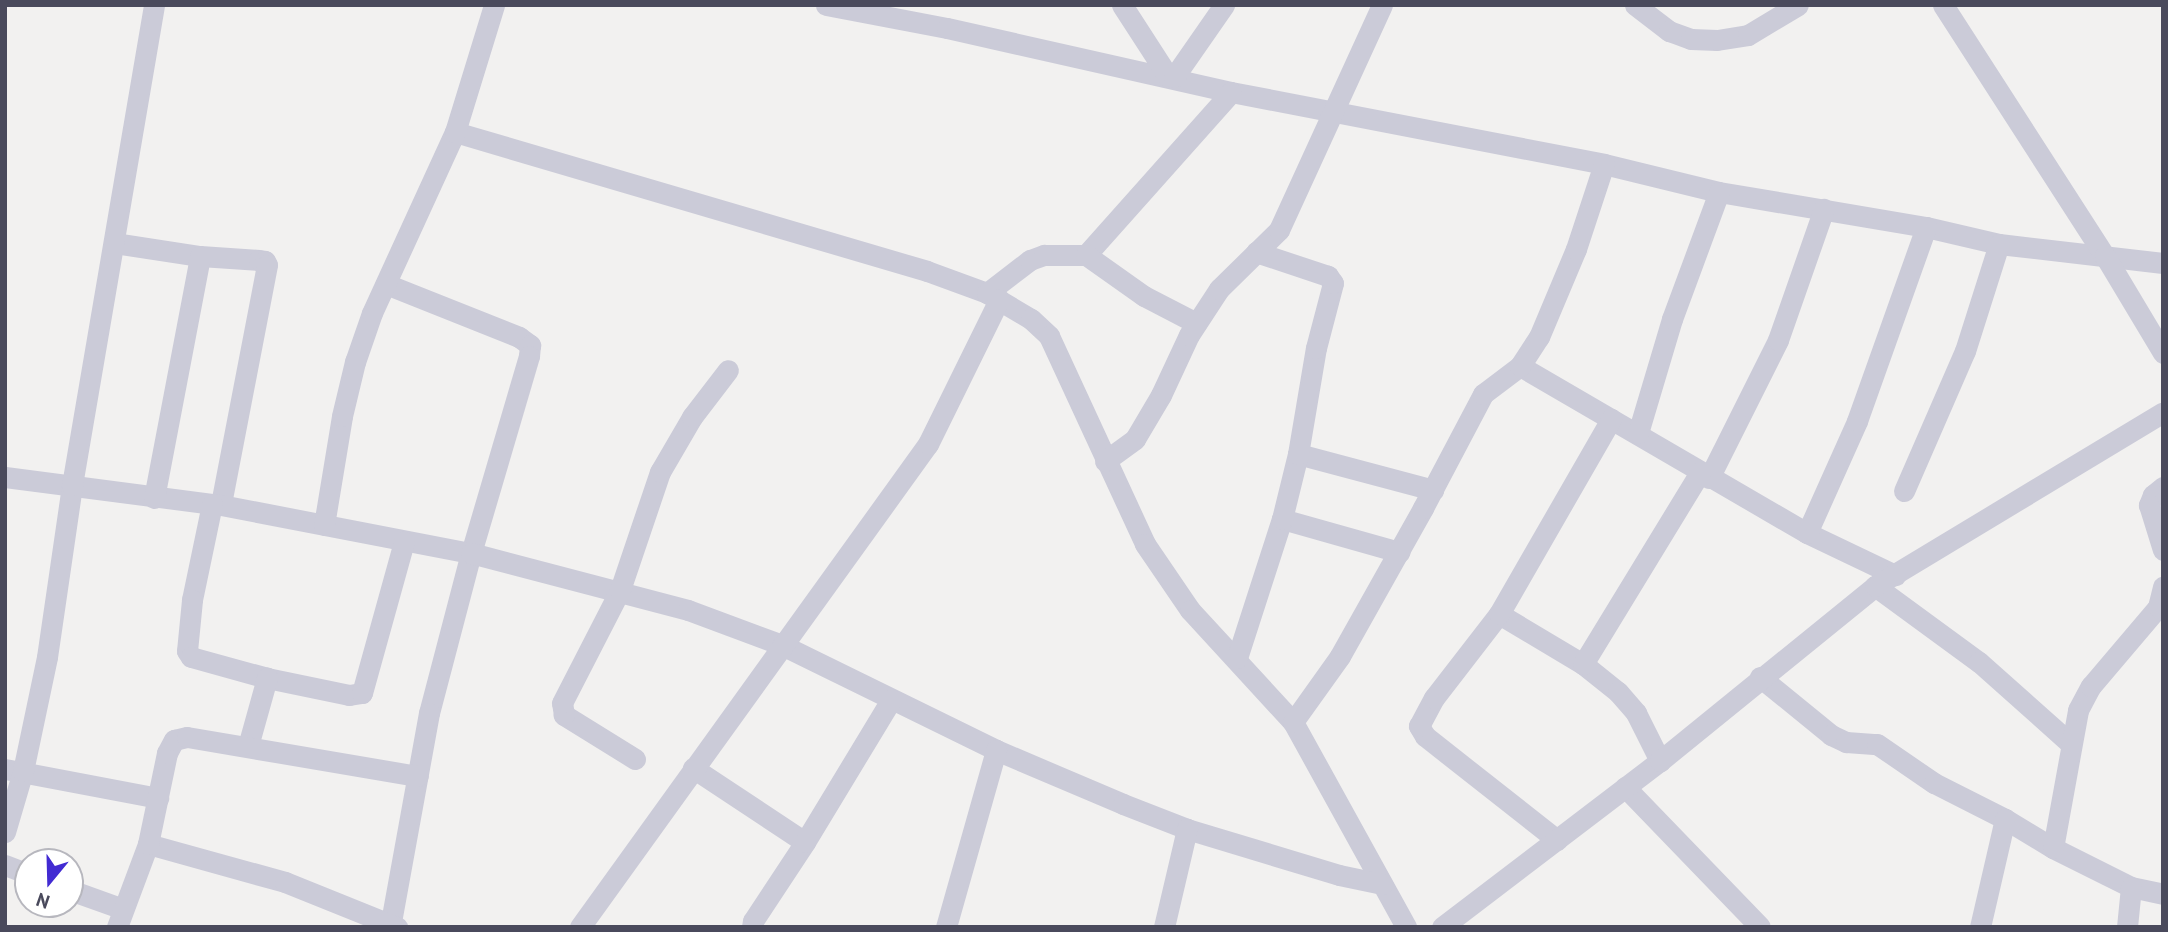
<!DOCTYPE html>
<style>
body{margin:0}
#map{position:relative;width:2168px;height:932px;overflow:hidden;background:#f2f1f0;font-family:"PT Sans",sans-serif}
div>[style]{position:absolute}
.minor>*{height:21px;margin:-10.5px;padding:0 10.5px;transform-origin:10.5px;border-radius:10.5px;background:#cbcbd8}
span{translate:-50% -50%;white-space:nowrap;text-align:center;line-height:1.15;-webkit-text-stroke:5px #fff;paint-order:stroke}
.frame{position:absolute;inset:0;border:7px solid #4a4a5c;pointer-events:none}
.north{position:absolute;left:14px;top:848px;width:70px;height:70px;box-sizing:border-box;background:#fff;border:2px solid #b7b7be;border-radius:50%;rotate:199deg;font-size:19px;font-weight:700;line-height:28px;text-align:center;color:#4a4a5c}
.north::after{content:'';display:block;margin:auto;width:24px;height:32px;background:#422bd2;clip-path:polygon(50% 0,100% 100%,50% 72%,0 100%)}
</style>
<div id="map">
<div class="minor">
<i style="left:826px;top:5px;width:123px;rotate:10.8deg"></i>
<i style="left:947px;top:28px;width:291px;rotate:12.7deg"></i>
<i style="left:1231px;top:92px;width:380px;rotate:10.9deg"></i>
<i style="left:1604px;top:164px;width:118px;rotate:13.7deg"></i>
<i style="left:1719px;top:192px;width:210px;rotate:9.6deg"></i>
<i style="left:1926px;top:227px;width:75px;rotate:13.1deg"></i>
<i style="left:1999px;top:244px;width:165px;rotate:6.6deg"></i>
<i style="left:1122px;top:5px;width:85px;rotate:57.1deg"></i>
<i style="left:1635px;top:5px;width:43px;rotate:37.4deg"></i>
<i style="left:1669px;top:31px;width:23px;rotate:20deg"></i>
<i style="left:1691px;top:39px;width:26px;rotate:2deg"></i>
<i style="left:1717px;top:40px;width:31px;rotate:-9deg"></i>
<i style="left:1748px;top:35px;width:58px;rotate:-31deg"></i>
<i style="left:1943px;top:5px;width:299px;rotate:57.2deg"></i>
<i style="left:2105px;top:256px;width:113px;rotate:59.1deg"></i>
<i style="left:1174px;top:77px;width:88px;rotate:-55.2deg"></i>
<i style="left:455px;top:132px;width:492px;rotate:16.4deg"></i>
<i style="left:927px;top:271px;width:64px;rotate:20.1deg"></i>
<i style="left:987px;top:293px;width:51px;rotate:30.6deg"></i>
<i style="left:1031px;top:319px;width:25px;rotate:43deg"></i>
<i style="left:1049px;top:336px;width:229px;rotate:65.2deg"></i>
<i style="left:1145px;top:544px;width:80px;rotate:55.7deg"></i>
<i style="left:1190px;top:610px;width:152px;rotate:47.4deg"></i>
<i style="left:1293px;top:722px;width:234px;rotate:61.1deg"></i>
<i style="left:114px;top:243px;width:87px;rotate:8.6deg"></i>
<i style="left:200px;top:256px;width:59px;rotate:3.9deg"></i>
<i style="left:259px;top:260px;width:6px;rotate:9deg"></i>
<i style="left:265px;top:261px;width:4px;rotate:63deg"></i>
<i style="left:267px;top:265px;width:244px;rotate:100.9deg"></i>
<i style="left:1086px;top:255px;width:218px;rotate:-48.3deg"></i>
<i style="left:386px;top:284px;width:143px;rotate:21.7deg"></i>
<i style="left:519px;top:337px;width:14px;rotate:36deg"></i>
<i style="left:530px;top:345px;width:11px;rotate:95deg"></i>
<i style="left:529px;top:356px;width:205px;rotate:106.4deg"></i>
<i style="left:471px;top:553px;width:165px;rotate:104.7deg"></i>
<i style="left:429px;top:713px;width:218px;rotate:100.3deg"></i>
<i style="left:987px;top:293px;width:54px;rotate:-37.5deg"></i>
<i style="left:1030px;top:260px;width:15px;rotate:-20deg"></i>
<i style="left:1044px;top:255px;width:42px"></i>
<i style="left:1086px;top:255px;width:71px;rotate:35.3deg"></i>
<i style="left:1144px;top:296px;width:59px;rotate:27.4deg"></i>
<i style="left:1520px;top:366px;width:332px;rotate:30.2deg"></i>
<i style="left:1807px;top:533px;width:98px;rotate:25.5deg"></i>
<i style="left:1638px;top:433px;width:119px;rotate:-73.4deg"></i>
<i style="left:1672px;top:319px;width:135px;rotate:-69.7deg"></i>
<i style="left:1298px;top:454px;width:140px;rotate:14.9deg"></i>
<i style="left:1105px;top:461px;width:37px;rotate:-36deg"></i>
<i style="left:1135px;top:439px;width:51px;rotate:-59.4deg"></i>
<i style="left:1161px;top:395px;width:66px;rotate:-65deg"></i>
<i style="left:1189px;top:335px;width:55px;rotate:-56.9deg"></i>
<i style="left:1219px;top:289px;width:84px;rotate:-44.5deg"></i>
<i style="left:1279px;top:230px;width:247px;rotate:-65.4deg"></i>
<i style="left:5px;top:477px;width:218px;rotate:7.4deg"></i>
<i style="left:221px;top:505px;width:255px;rotate:10.9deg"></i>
<i style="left:471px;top:553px;width:224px;rotate:14.7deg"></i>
<i style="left:688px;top:610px;width:100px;rotate:20.4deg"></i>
<i style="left:782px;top:645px;width:238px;rotate:26.1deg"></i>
<i style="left:996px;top:750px;width:138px;rotate:23deg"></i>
<i style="left:1123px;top:804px;width:69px;rotate:21.3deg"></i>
<i style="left:1187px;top:829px;width:159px;rotate:16.8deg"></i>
<i style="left:1339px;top:875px;width:44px;rotate:11.8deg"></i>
<i style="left:1709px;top:478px;width:154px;rotate:-63.4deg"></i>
<i style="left:1778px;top:340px;width:139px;rotate:-70.7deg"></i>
<i style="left:2163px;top:487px;width:13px;rotate:141deg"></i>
<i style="left:2153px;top:495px;width:11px;rotate:112deg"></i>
<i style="left:2149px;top:505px;width:47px;rotate:72.7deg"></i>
<i style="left:1904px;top:491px;width:153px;rotate:-66.5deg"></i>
<i style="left:1965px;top:351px;width:112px;rotate:-72.4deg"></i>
<i style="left:154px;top:498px;width:246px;rotate:-79.2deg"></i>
<i style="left:212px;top:504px;width:98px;rotate:101.8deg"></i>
<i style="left:192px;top:600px;width:51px;rotate:95.6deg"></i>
<i style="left:187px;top:651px;width:7px;rotate:56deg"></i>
<i style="left:191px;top:657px;width:79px;rotate:15.4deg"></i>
<i style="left:267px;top:678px;width:84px;rotate:11.7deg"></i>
<i style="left:349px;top:695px;width:13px;rotate:-9deg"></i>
<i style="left:362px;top:693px;width:157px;rotate:-74.5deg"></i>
<i style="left:1282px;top:519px;width:122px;rotate:15.8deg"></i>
<i style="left:324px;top:525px;width:110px;rotate:-80.6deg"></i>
<i style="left:342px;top:416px;width:56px;rotate:-76.5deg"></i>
<i style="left:355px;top:362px;width:52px;rotate:-70.9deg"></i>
<i style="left:372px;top:313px;width:199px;rotate:-65.4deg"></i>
<i style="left:455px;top:132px;width:133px;rotate:-72.9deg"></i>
<i style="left:1807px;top:533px;width:123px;rotate:-65.9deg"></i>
<i style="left:1857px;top:421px;width:206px;rotate:-70.4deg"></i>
<i style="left:1875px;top:586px;width:129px;rotate:36.2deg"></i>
<i style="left:1979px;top:662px;width:123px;rotate:41.7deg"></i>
<i style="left:1499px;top:614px;width:98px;rotate:30.8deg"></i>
<i style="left:1583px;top:664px;width:45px;rotate:38.7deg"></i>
<i style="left:1618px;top:692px;width:28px;rotate:49deg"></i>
<i style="left:1636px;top:713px;width:54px;rotate:63.4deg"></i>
<i style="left:1237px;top:658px;width:146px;rotate:-72.1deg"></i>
<i style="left:1282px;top:519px;width:67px;rotate:-76.2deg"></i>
<i style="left:1298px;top:454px;width:108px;rotate:-80.4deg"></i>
<i style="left:1316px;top:348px;width:67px;rotate:-75.3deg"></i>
<i style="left:1333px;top:283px;width:9px;rotate:-126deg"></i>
<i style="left:1328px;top:276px;width:76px;rotate:-161.6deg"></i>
<i style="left:1583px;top:664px;width:225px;rotate:-58.6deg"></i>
<i style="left:1760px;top:677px;width:92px;rotate:39.2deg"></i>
<i style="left:1831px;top:735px;width:17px;rotate:25deg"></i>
<i style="left:1846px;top:742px;width:31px;rotate:4deg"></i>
<i style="left:1877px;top:744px;width:69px;rotate:34.4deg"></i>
<i style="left:1934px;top:783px;width:80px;rotate:26.9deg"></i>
<i style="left:2005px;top:819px;width:56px;rotate:31.1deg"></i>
<i style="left:2053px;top:848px;width:87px;rotate:26.6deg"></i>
<i style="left:2131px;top:887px;width:33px;rotate:12deg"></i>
<i style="left:1293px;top:722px;width:81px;rotate:-54.5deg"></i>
<i style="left:1340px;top:656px;width:170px;rotate:-60.7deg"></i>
<i style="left:1423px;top:508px;width:129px;rotate:-62.2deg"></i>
<i style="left:1483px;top:394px;width:46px;rotate:-37.1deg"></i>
<i style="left:1520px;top:366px;width:35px;rotate:-57deg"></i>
<i style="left:1539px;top:337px;width:95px;rotate:-67.2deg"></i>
<i style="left:1576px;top:249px;width:89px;rotate:-71.8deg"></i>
<i style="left:248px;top:746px;width:71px;rotate:-74.4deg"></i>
<i style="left:635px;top:759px;width:84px;rotate:-148.2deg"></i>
<i style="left:564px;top:715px;width:12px;rotate:-99deg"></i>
<i style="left:562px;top:703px;width:127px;rotate:-62.8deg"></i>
<i style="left:620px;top:590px;width:125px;rotate:-71.3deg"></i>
<i style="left:660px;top:472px;width:64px;rotate:-59.8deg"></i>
<i style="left:692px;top:417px;width:59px;rotate:-52.5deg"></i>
<i style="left:693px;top:768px;width:134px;rotate:33.5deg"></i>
<i style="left:5px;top:769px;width:156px;rotate:10.7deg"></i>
<i style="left:1625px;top:787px;width:194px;rotate:46deg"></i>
<i style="left:5px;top:832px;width:64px;rotate:-73.6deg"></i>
<i style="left:23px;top:771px;width:116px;rotate:-78.1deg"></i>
<i style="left:47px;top:657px;width:174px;rotate:-81.7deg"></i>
<i style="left:72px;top:485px;width:487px;rotate:-80.3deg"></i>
<i style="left:1557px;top:840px;width:168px;rotate:-141.8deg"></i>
<i style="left:1425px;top:736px;width:12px;rotate:-121deg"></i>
<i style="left:1419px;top:726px;width:32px;rotate:-62deg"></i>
<i style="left:1434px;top:698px;width:106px;rotate:-52.3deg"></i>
<i style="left:1499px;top:614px;width:225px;rotate:-60.1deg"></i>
<i style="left:148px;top:844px;width:142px;rotate:15.5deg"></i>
<i style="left:285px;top:882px;width:121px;rotate:21.9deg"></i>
<i style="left:2053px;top:848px;width:140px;rotate:-79.7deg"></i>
<i style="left:2078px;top:710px;width:27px;rotate:-62deg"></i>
<i style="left:2091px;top:686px;width:104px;rotate:-49.7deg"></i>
<i style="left:2158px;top:607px;width:21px;rotate:-76deg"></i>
<i style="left:5px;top:865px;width:25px;rotate:21deg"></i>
<i style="left:70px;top:890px;width:56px;rotate:19.7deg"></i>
<i style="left:117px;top:927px;width:89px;rotate:-69.5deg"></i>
<i style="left:148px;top:844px;width:93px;rotate:-78.2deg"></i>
<i style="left:167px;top:753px;width:15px;rotate:-62deg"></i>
<i style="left:174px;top:740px;width:13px;rotate:-13deg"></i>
<i style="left:187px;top:737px;width:234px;rotate:9.6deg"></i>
<i style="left:580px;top:927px;width:595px;rotate:-54.23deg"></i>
<i style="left:928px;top:444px;width:161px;rotate:-63.8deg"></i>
<i style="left:752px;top:927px;width:6px;rotate:-81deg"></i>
<i style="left:753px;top:921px;width:95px;rotate:-56.6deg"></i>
<i style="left:805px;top:842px;width:166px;rotate:-58.8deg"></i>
<i style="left:946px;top:927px;width:184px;rotate:-74.2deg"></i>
<i style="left:1164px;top:927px;width:101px;rotate:-76.8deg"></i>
<i style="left:1442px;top:927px;width:274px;rotate:-37.3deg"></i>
<i style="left:1660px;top:761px;width:277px;rotate:-39.1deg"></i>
<i style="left:1875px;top:586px;width:336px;rotate:-31.1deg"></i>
<i style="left:1980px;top:927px;width:111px;rotate:-77deg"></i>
<i style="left:2127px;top:927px;width:40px;rotate:-84.3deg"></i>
</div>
<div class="frame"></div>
<div class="north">N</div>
</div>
